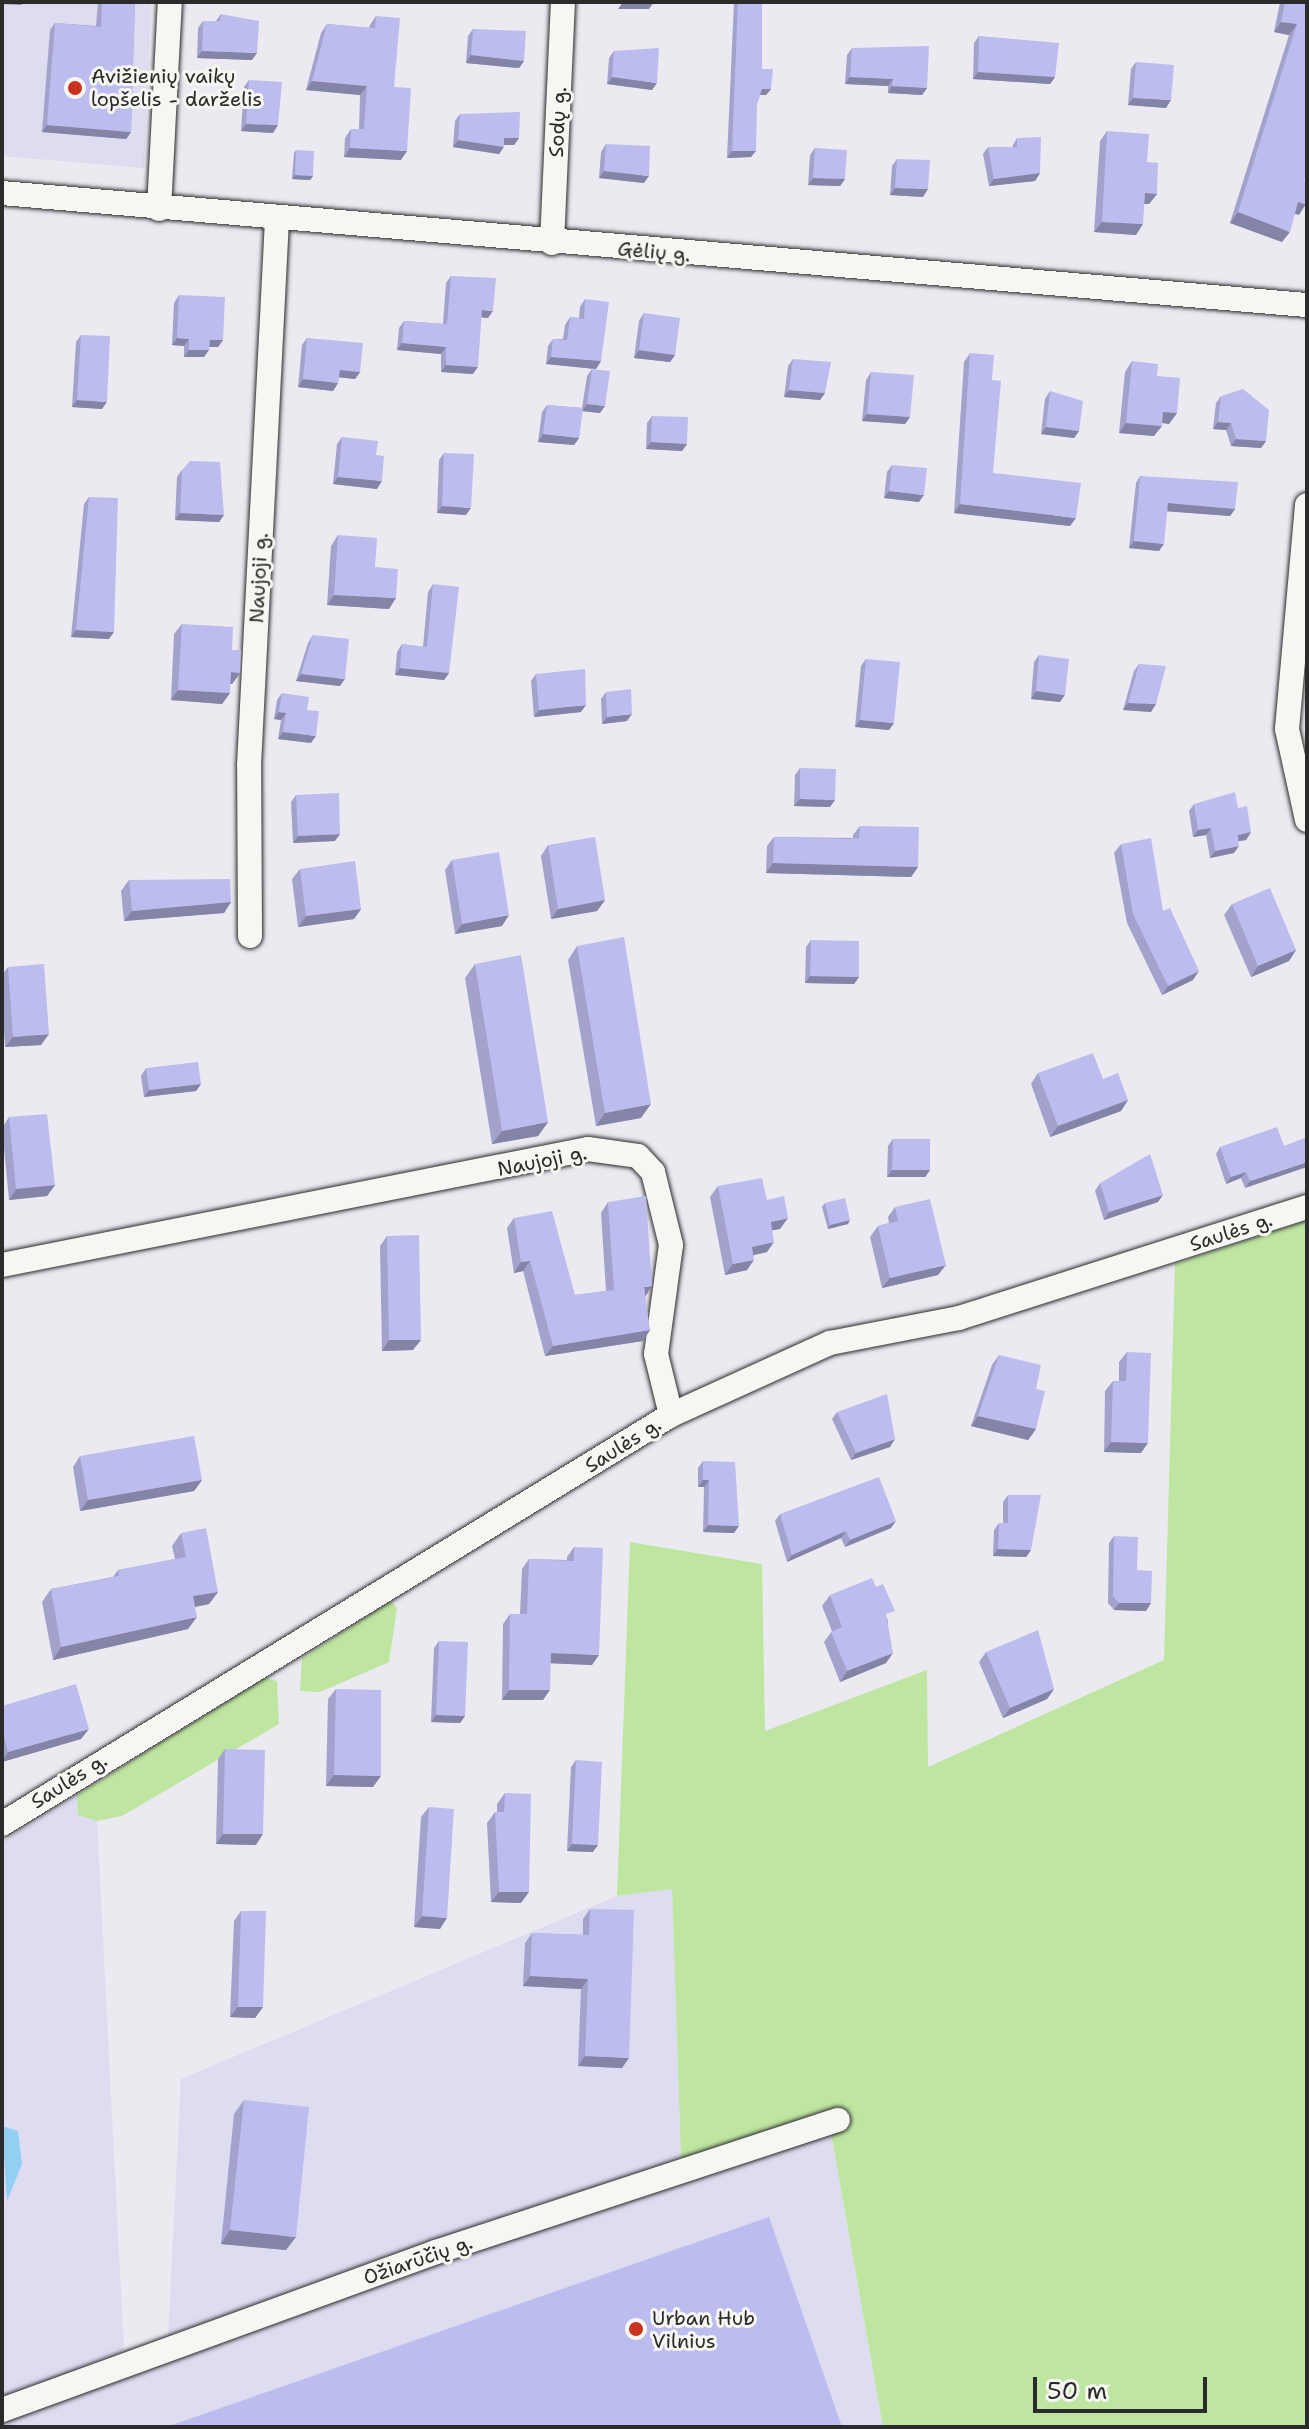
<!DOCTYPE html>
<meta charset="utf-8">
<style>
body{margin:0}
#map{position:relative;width:1309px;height:2429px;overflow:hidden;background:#ebeaf1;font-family:"Shantell Sans",sans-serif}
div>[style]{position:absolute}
.built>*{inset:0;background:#dddcf0}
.green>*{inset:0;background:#bfe6a1}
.water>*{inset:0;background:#92cff3}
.roads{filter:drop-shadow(0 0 2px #2b2b2b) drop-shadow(0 0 2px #2b2b2b)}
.street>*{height:24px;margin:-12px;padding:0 12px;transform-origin:12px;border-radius:12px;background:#f6f6f2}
.wall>*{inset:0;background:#a3a2cd}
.shaded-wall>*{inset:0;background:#8484a7}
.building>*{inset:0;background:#bdbcee}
.dots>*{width:22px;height:22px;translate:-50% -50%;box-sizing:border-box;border:4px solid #f6f6f2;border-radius:50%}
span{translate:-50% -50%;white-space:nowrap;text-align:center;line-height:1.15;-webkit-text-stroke:6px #f6f6f2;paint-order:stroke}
.poi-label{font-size:20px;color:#2b2b2b}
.left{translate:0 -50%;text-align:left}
.street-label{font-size:20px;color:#2b2b2b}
.frame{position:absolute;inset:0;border:4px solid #2b2b2b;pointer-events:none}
.scale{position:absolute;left:1033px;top:2377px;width:174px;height:36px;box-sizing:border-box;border:4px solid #2b2b2b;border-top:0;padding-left:10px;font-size:24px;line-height:28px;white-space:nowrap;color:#2b2b2b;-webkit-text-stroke:6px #f6f6f2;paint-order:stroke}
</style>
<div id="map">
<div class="built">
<i style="clip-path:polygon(2px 2px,151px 2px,144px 168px,2px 156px)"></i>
<i style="clip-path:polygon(77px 1795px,78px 1815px,97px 1821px,124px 2351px,168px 2336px,181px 2079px,617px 1896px,672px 1889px,681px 2160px,827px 2110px,883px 2427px,2px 2427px,2px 1842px)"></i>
</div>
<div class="green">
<i style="clip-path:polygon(1307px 1220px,1307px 2427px,883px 2427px,827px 2110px,681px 2160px,672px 1889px,617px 1896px,630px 1542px,762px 1564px,765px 1731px,927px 1670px,928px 1767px,1164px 1660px,1175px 1264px)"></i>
<i style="clip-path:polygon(391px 1601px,397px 1608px,389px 1662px,320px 1692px,300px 1691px,302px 1658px)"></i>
<i style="clip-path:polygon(265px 1678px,277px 1681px,279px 1724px,122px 1816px,97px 1821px,78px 1815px,77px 1795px)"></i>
</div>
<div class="water">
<i style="clip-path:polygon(2px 2126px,18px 2131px,22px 2164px,7px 2201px)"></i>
</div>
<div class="roads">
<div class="street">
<i style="left:2px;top:193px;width:1310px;rotate:4.91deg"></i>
<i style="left:159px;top:209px;width:207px;rotate:-87deg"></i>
<i style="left:552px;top:243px;width:241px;rotate:-87.4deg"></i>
<i style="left:1307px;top:505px;width:225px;rotate:95.1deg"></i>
<i style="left:1287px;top:729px;width:93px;rotate:77.6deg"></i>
<i style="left:250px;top:936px;width:171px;rotate:-90.3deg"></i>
<i style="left:249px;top:765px;width:546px;rotate:-87.06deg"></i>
<i style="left:2px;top:1265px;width:597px;rotate:-11.2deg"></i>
<i style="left:588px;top:1149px;width:50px;rotate:8deg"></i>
<i style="left:638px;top:1156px;width:22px;rotate:47deg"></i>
<i style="left:653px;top:1172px;width:75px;rotate:76.1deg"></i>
<i style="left:671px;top:1245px;width:110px;rotate:97.8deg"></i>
<i style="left:656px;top:1354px;width:63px;rotate:76.2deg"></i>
<i style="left:2px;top:1824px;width:784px;rotate:-31.44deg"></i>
<i style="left:671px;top:1415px;width:175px;rotate:-24.4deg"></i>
<i style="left:830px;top:1343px;width:131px;rotate:-11deg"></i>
<i style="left:959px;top:1318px;width:365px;rotate:-17.7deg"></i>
<i style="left:2px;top:2410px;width:462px;rotate:-20deg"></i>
<i style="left:436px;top:2252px;width:423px;rotate:-18.2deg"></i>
</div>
</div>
<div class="wall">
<i style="clip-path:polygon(98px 2px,135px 2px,131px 132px,126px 139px,42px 132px,50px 30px,55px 23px,96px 26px)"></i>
<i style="clip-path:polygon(734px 2px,762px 2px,762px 69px,771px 89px,766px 95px,760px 95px,757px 104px,751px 157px,727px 158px)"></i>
<i style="clip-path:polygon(1280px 2px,1307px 2px,1304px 181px,1299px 215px,1295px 214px,1282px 242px,1230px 223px,1289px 35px,1274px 32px)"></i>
<i style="clip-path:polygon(221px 14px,252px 60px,197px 58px,198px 28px,203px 21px,216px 21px)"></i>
<i style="clip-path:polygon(376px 16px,394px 87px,401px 160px,344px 157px,345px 138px,351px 129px,359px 129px,360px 95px,306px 90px,321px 33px,327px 24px,369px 28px,370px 25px)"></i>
<i style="clip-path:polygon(473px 29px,524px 61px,519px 68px,466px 63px,468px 36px)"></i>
<i style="clip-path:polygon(979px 36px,1055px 77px,1050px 84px,973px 79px,974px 43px)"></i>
<i style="clip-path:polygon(852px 48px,927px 88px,922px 95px,888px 93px,888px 86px,845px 84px,847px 55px)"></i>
<i style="clip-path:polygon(614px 51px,652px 90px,607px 84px,609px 58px)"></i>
<i style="clip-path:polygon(1136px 62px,1166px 108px,1128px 105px,1131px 69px)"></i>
<i style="clip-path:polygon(249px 80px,273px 133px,241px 131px,244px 87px)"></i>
<i style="clip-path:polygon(460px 114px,519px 138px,514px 145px,504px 145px,499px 154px,453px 147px,455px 121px)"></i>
<i style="clip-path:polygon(1107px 131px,1147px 162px,1157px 194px,1149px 204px,1144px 204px,1136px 235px,1094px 232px,1100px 141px)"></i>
<i style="clip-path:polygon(1017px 138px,1040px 173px,1035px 181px,989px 186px,983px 154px,988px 147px,1012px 147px)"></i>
<i style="clip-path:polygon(606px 144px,644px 183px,599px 178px,601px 152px)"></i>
<i style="clip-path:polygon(815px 148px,845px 179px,840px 186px,808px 185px,810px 155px)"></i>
<i style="clip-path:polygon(296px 150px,313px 176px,310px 180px,292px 179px,294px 153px)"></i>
<i style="clip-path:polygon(897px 159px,923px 197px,890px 195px,892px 166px)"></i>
<i style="clip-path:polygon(451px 276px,488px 318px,481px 317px,473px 374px,441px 372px,441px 354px,397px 350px,399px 328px,404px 321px,443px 324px,446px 283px)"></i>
<i style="clip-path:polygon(179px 295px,223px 340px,218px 347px,209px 347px,204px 357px,184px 357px,184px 346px,172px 345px,174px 303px)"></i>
<i style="clip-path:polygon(585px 299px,601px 361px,596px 369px,546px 364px,548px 346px,553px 339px,563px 339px,565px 325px,570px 317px,579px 318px,580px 307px)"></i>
<i style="clip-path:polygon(644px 313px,675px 355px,670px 362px,634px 358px,639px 321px)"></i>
<i style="clip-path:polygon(81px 335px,102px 409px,72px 407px,76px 342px)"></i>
<i style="clip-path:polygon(307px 338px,360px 372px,355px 379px,339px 377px,338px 383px,333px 391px,298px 387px,302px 345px)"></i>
<i style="clip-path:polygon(970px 353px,993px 473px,1070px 526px,954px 513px,964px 362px)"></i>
<i style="clip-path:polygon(793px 359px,825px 393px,820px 400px,784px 397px,788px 366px)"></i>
<i style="clip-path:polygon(1132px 361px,1157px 376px,1177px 413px,1169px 424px,1162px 423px,1154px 436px,1119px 433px,1125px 372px)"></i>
<i style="clip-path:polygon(592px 369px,600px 413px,582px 411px,579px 438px,574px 445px,538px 442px,542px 412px,547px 405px,582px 408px,587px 376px)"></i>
<i style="clip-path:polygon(871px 372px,910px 417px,905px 424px,862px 421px,866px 380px)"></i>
<i style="clip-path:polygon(1050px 391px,1079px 431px,1074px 438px,1041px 434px,1045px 399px)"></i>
<i style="clip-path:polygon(1221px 396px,1266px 441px,1261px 448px,1231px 446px,1226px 430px,1213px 429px,1216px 403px)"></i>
<i style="clip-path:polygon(652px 416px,687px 444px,682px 451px,646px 449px,647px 423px)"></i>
<i style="clip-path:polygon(342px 437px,376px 455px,377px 489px,333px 484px,337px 444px)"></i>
<i style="clip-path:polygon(444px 453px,466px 515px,437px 513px,439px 460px)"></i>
<i style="clip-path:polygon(892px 465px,919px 502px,884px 498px,887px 472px)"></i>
<i style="clip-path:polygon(182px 470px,224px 515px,219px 522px,175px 520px,177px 477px)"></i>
<i style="clip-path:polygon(1140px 476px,1235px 509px,1230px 516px,1167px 511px,1159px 551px,1129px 548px,1136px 483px)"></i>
<i style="clip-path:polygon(89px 497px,109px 639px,71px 637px,84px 504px)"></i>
<i style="clip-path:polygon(338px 535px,375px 567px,389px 609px,327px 605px,331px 546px)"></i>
<i style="clip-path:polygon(433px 584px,449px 673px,444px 680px,395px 675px,397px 652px,402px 644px,423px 647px,428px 592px)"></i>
<i style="clip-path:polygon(182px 624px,232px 650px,240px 673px,232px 684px,230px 683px,230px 693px,222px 704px,171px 700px,174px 634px)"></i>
<i style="clip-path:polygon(313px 635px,340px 686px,296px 681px,308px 643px)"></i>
<i style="clip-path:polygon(1039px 655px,1060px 702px,1031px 699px,1034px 662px)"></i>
<i style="clip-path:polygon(866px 659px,889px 730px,855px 727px,861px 666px)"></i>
<i style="clip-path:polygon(1139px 664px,1151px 712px,1123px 710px,1134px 671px)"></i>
<i style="clip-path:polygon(536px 674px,581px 712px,534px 717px,531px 681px)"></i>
<i style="clip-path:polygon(606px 692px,627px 721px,602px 724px,601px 699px)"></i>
<i style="clip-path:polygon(282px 693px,307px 710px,311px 743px,278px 739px,281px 720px,274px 719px,277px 700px)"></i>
<i style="clip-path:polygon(800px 768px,830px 807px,794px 806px,795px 775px)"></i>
<i style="clip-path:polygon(296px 795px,335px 841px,293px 843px,291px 802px)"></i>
<i style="clip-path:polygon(1194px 804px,1238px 808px,1251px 832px,1246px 840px,1238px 841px,1234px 853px,1210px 858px,1206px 835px,1193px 837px,1189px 811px)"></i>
<i style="clip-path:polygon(860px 826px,918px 867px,911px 877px,766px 873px,767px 846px,774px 837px,853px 838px,853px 835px)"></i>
<i style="clip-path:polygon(1121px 844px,1163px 911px,1193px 980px,1162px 995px,1127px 923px,1114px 853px)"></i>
<i style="clip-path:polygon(548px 845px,605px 900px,597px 911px,551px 919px,541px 856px)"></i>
<i style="clip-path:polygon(452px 860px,502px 926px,455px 934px,445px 870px)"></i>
<i style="clip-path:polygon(300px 869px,361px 909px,354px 919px,298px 927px,292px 879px)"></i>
<i style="clip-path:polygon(129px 880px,231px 902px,224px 913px,124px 921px,121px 891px)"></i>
<i style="clip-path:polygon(1232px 904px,1296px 950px,1289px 961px,1251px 977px,1224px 915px)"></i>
<i style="clip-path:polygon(811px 940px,859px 977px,854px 984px,805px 983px,806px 947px)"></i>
<i style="clip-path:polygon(577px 946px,641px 1118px,596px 1126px,568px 960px)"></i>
<i style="clip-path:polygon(475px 964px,548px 1122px,538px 1136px,492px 1144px,465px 978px)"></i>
<i style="clip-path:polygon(8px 967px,41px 1045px,5px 1047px,2px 998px,2px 975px)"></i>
<i style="clip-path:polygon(146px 1068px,201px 1084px,196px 1091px,144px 1097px,141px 1076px)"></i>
<i style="clip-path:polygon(1038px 1073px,1103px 1079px,1128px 1100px,1121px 1111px,1050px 1137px,1031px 1084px)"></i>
<i style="clip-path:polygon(9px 1117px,55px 1185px,47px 1196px,9px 1200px,2px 1128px)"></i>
<i style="clip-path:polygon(893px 1139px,930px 1170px,925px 1177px,887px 1177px,888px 1146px)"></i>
<i style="clip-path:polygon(1284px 1146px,1245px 1188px,1241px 1178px,1226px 1184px,1216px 1154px,1220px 1147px)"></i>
<i style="clip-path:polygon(1100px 1183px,1158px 1202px,1104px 1220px,1095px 1191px)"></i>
<i style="clip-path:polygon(718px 1186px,767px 1200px,780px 1229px,772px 1230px,767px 1252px,754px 1255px,747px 1270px,725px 1275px,710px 1197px)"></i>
<i style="clip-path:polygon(608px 1202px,650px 1330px,643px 1341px,545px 1356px,523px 1271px,514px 1273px,507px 1228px,514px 1218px,575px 1295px,606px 1291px,601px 1213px)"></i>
<i style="clip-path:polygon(825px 1203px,848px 1224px,828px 1229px,822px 1207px)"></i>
<i style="clip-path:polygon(895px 1207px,938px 1275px,882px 1288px,870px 1237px,878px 1226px,889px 1223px,888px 1217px)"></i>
<i style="clip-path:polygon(387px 1236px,413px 1350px,382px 1351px,380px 1246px)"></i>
<i style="clip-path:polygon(1127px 1352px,1141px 1453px,1104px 1452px,1105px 1391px,1113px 1381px,1119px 1381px,1119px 1362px)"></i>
<i style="clip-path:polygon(999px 1355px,1036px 1389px,1036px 1429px,1028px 1440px,971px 1426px,992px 1365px)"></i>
<i style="clip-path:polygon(837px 1412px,890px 1447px,851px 1460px,832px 1419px)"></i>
<i style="clip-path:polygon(80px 1456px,202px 1480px,194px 1491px,80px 1511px,73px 1467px)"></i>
<i style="clip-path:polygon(703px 1461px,734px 1533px,703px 1532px,704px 1487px,698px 1487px,698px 1468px)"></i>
<i style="clip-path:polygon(1008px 1495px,1031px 1550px,1026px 1557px,993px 1556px,994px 1530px,999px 1523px,1003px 1523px,1003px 1502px)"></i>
<i style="clip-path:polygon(780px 1514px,891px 1528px,845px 1547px,841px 1538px,787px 1562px,775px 1521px)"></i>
<i style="clip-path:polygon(181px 1533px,218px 1592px,209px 1604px,195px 1607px,188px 1629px,53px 1660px,42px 1602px,51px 1589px,113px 1577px,118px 1570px,175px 1559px,172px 1546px)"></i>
<i style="clip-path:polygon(1114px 1536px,1137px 1570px,1151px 1603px,1146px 1611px,1114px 1610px,1108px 1603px,1109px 1543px)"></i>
<i style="clip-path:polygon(574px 1547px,592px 1665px,550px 1663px,543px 1700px,502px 1700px,503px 1624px,510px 1614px,520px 1614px,522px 1569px,529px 1559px,567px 1560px,567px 1557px)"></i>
<i style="clip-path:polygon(876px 1587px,888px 1621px,886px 1663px,840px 1682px,824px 1642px,832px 1631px,822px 1606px,830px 1595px)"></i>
<i style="clip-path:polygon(439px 1641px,465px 1716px,460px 1723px,431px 1722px,434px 1648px)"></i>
<i style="clip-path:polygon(986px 1652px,1054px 1689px,1047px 1699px,1003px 1718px,979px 1662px)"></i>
<i style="clip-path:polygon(336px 1689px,373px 1787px,326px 1786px,328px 1699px)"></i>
<i style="clip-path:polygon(2px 1706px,81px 1739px,2px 1762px)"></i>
<i style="clip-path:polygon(225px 1749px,256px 1845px,216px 1844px,218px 1759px)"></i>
<i style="clip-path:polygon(576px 1760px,593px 1852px,567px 1851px,571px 1767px)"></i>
<i style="clip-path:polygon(505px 1793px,521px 1903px,491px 1902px,487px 1823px,495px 1812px,497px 1812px,497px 1804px)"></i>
<i style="clip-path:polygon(429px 1807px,440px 1929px,414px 1927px,421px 1817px)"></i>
<i style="clip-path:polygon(590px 1909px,622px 2068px,578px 2066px,581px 1989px,523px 1986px,525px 1943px,532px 1933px,583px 1935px,583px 1919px)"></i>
<i style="clip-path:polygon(241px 1911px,263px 2007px,255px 2018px,230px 2017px,234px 1921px)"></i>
<i style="clip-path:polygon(244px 2100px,286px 2250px,221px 2244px,234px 2114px)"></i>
</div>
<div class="shaded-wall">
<i style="clip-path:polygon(2px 2px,24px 2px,21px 5px,2px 4px)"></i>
<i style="clip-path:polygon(623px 2px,654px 2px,649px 9px,618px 9px)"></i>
<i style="clip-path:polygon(1281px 22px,1297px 24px,1289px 35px,1274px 32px)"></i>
<i style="clip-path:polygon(202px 51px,257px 53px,252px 60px,197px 58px)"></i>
<i style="clip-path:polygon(471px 55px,524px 61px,519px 68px,466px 63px)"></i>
<i style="clip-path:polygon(978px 72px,1055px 77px,1050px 84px,973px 79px)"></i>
<i style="clip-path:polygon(612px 77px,657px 83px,652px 90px,607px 84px)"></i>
<i style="clip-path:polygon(850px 77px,893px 79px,888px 86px,845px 84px)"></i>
<i style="clip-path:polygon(312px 81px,367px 86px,360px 95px,306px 90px)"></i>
<i style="clip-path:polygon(892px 86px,927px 88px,922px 95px,888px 93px)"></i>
<i style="clip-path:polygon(762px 89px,771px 89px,766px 95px,758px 95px)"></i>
<i style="clip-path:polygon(1133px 98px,1171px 100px,1166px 108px,1128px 105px)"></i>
<i style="clip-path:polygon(246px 124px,278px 125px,273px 133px,241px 131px)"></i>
<i style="clip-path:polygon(47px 125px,131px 132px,126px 139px,42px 132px)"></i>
<i style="clip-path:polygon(504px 138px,519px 138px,514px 145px,499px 145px)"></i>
<i style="clip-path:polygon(458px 140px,504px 147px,499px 154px,453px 147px)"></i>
<i style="clip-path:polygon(350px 148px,407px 151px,401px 160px,344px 157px)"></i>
<i style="clip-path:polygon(732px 151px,756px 151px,751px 157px,727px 158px)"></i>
<i style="clip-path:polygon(604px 171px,649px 176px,644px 183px,599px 178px)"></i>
<i style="clip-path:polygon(1040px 173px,1035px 181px,989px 186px,994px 179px)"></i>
<i style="clip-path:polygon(295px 175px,313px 176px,310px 180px,292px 179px)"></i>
<i style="clip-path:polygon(813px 178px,845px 179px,840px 186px,808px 185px)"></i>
<i style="clip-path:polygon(895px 188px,928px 189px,923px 197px,890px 195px)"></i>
<i style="clip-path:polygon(1145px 193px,1157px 194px,1149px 204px,1138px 204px)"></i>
<i style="clip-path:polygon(1298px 202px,1306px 204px,1299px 215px,1291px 212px)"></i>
<i style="clip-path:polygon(1238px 212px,1290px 232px,1282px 242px,1230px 223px)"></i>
<i style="clip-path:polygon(1102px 222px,1143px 224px,1136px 235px,1094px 232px)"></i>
<i style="clip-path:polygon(482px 310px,493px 311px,488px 318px,477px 317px)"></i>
<i style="clip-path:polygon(177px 338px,189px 339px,184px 346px,172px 345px)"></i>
<i style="clip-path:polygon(210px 340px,223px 340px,218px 347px,205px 347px)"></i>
<i style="clip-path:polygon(402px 343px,446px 347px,441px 354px,397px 350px)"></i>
<i style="clip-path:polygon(189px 350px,209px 350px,204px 357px,184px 357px)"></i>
<i style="clip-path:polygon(639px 350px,675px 355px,670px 362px,634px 358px)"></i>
<i style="clip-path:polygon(551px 357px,601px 361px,596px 369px,546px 364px)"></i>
<i style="clip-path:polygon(446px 365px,478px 367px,473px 374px,441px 372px)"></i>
<i style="clip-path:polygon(340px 370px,360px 372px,355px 379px,335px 377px)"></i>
<i style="clip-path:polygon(303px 379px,338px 383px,333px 391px,298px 387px)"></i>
<i style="clip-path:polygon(789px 390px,825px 393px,820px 400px,784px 397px)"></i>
<i style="clip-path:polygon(77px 400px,107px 402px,102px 409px,72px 407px)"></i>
<i style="clip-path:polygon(587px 404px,605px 406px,600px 413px,582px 411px)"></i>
<i style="clip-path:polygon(1163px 412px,1177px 413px,1169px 424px,1156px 422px)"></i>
<i style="clip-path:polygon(867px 414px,910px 417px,905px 424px,862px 421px)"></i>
<i style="clip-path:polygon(1218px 422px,1231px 423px,1226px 430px,1213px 429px)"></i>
<i style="clip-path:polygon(1126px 423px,1162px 426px,1154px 436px,1119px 433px)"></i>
<i style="clip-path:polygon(1046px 427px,1079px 431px,1074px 438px,1041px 434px)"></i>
<i style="clip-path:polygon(543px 434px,579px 438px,574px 445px,538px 442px)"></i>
<i style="clip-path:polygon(1236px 439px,1266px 441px,1261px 448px,1231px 446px)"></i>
<i style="clip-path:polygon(651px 442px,687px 444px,682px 451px,646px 449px)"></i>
<i style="clip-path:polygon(338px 477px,382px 481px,377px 489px,333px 484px)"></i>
<i style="clip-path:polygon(889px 491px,924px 495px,919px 502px,884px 498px)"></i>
<i style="clip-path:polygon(1168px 503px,1235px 509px,1230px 516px,1163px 511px)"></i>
<i style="clip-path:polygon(960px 504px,1076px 518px,1070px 526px,954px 513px)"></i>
<i style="clip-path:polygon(442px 506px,471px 508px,466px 515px,437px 513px)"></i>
<i style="clip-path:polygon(180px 513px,224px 515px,219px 522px,175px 520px)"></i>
<i style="clip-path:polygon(1134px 541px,1164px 544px,1159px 551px,1129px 548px)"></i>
<i style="clip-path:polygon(334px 595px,396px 598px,389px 609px,327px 605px)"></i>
<i style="clip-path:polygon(76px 630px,114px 632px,109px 639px,71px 637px)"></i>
<i style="clip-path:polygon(400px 668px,449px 673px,444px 680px,395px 675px)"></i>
<i style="clip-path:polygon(231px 672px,240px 673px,232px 684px,224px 683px)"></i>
<i style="clip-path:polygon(301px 674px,345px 679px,340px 686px,296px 681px)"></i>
<i style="clip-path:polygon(178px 690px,230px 693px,222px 704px,171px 700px)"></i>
<i style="clip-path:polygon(1036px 691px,1065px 695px,1060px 702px,1031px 699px)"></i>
<i style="clip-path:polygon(1128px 703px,1156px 704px,1151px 712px,1123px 710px)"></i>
<i style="clip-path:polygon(586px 705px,581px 712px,534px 717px,539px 710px)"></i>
<i style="clip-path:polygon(279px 712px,286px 713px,281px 720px,274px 719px)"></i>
<i style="clip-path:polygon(632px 714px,627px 721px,602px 724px,607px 717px)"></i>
<i style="clip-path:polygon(860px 720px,894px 723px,889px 730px,855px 727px)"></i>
<i style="clip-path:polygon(283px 732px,316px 736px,311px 743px,278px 739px)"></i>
<i style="clip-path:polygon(800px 799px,835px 800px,830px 807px,794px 806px)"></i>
<i style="clip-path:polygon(1211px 828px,1206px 835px,1193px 837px,1198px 830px)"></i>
<i style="clip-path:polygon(1251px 832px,1246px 840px,1233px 842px,1238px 835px)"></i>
<i style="clip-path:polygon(340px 834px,335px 841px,293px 843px,298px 836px)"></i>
<i style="clip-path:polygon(1239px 846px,1234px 853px,1210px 858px,1215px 851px)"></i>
<i style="clip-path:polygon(773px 863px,918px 867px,911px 877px,766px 873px)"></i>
<i style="clip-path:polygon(605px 900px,597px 911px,551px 919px,558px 909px)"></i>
<i style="clip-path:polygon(231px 902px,224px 913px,124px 921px,132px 911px)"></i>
<i style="clip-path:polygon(361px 909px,354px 919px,298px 927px,306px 916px)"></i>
<i style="clip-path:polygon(509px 915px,502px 926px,455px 934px,462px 924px)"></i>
<i style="clip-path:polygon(1296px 950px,1289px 961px,1251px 977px,1258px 966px)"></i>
<i style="clip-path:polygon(1199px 971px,1193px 980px,1162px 995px,1168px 986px)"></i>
<i style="clip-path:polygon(810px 976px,859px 977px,854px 984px,805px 983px)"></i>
<i style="clip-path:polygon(49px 1034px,41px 1045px,5px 1047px,13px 1037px)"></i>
<i style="clip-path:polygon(201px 1084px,196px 1091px,144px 1097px,149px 1090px)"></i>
<i style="clip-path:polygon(1128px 1100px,1121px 1111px,1050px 1137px,1058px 1126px)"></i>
<i style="clip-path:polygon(651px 1104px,641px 1118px,596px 1126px,605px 1113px)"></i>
<i style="clip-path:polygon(548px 1122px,538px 1136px,492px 1144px,502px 1131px)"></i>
<i style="clip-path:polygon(1307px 1162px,1307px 1167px,1245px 1188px,1250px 1181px)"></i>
<i style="clip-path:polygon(892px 1170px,930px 1170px,925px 1177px,887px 1177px)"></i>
<i style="clip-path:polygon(1246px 1172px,1241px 1178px,1226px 1184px,1231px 1177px)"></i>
<i style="clip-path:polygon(55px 1185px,47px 1196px,9px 1200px,16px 1189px)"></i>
<i style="clip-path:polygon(1163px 1195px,1158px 1202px,1104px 1220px,1109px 1212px)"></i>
<i style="clip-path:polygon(788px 1218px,780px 1229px,763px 1232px,771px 1222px)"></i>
<i style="clip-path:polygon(850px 1220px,848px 1224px,828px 1229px,830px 1225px)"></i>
<i style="clip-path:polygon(774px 1242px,767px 1252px,745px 1257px,752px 1247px)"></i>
<i style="clip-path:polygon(754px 1260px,747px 1270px,725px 1275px,733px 1264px)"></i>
<i style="clip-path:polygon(530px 1261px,523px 1271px,514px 1273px,521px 1262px)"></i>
<i style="clip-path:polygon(946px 1265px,938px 1275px,882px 1288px,890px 1278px)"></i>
<i style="clip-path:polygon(652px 1286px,645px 1297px,644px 1287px)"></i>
<i style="clip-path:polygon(650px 1330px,643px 1341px,545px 1356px,553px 1346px)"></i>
<i style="clip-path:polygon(389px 1340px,421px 1340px,413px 1350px,382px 1351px)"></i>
<i style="clip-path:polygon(978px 1416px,1036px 1429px,1028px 1440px,971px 1426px)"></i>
<i style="clip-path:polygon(895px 1439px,890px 1447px,851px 1460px,856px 1453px)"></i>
<i style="clip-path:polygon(1111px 1442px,1148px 1443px,1141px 1453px,1104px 1452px)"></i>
<i style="clip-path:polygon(202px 1480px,194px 1491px,80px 1511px,88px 1500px)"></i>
<i style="clip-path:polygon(703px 1480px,709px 1480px,704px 1487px,698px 1487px)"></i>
<i style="clip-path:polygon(896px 1521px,891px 1528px,845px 1547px,850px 1540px)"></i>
<i style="clip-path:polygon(708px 1525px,739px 1526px,734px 1533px,703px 1532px)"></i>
<i style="clip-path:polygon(846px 1531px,841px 1538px,787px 1562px,792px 1555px)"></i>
<i style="clip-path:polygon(998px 1549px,1031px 1550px,1026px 1557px,993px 1556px)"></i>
<i style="clip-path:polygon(218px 1592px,209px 1604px,184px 1609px,193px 1596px)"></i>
<i style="clip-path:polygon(1119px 1603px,1151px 1603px,1146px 1611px,1114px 1610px)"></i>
<i style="clip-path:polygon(197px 1617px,188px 1629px,53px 1660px,61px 1647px)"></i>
<i style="clip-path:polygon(551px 1653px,599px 1655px,592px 1665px,544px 1663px)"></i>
<i style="clip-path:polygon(893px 1653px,886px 1663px,840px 1682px,847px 1671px)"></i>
<i style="clip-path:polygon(1054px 1689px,1047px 1699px,1003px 1718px,1010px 1708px)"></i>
<i style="clip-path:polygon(509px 1690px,550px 1690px,543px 1700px,502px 1700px)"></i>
<i style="clip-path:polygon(436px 1715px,465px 1716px,460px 1723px,431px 1722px)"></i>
<i style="clip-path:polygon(89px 1729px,81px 1739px,2px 1762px,8px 1752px)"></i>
<i style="clip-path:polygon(334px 1775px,381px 1776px,373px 1787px,326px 1786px)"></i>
<i style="clip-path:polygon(223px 1834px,263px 1834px,256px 1845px,216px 1844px)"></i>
<i style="clip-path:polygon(572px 1844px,598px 1845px,593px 1852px,567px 1851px)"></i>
<i style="clip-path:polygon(499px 1892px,529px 1892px,521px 1903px,491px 1902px)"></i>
<i style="clip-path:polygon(422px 1916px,447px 1918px,440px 1929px,414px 1927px)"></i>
<i style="clip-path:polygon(530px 1976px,588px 1979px,581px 1989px,523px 1986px)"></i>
<i style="clip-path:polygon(238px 2007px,263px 2007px,255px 2018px,230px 2017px)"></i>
<i style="clip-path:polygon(585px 2056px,629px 2058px,622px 2068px,578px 2066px)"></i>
<i style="clip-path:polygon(230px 2230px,296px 2237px,286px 2250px,221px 2244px)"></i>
</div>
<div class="building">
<i style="clip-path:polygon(102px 2px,135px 2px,131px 132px,47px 125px,55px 23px,101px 27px)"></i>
<i style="clip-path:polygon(738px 2px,762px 2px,762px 69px,773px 69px,771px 89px,762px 89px,757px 104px,756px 151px,732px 151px)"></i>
<i style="clip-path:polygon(1285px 2px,1307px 2px,1307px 175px,1304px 181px,1307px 182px,1307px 202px,1306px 204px,1298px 202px,1290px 232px,1238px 212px,1297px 24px,1281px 22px)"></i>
<i style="clip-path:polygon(221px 14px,259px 21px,257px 53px,202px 51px,203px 21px,220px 21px)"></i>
<i style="clip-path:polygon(376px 16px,400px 18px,394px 87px,411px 88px,407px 151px,350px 148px,351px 129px,364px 129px,367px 86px,312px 81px,327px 24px,375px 28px)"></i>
<i style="clip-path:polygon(473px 29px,526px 31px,524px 61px,471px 55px)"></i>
<i style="clip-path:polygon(979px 36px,1059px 43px,1055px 77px,978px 72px)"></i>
<i style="clip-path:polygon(929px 46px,927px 88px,892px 86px,893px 79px,850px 77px,852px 48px)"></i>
<i style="clip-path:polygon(659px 48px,657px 83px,612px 77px,614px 51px)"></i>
<i style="clip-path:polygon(1136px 62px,1174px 65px,1171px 100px,1133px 98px)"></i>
<i style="clip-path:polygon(249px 80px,282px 82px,278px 125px,246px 124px)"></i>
<i style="clip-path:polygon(520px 112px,519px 138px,504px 138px,504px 147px,458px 140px,460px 114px)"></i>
<i style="clip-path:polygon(1107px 131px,1149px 134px,1147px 162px,1158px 163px,1157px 194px,1145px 193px,1143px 224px,1102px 222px)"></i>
<i style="clip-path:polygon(1041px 137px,1040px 173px,994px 179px,988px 147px,1017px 147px,1017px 138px)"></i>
<i style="clip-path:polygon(606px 144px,650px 146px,649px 176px,604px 171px)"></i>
<i style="clip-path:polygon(815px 148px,847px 150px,845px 179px,813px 178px)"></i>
<i style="clip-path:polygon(296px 150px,314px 151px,313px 176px,295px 175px)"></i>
<i style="clip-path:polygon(897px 159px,930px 160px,928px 189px,895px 188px)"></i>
<i style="clip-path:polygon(451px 276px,496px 278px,493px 311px,482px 310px,478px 367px,446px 365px,446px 347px,402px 343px,404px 321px,447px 324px)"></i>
<i style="clip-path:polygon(179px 295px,225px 297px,223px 340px,210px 340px,209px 350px,189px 350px,189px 339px,177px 338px)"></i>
<i style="clip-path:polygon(585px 299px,609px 302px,601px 361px,551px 357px,553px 339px,567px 340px,570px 317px,584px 319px)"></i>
<i style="clip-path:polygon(644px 313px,680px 318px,675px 355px,639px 350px)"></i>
<i style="clip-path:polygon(81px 335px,110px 336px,107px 402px,77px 400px)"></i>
<i style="clip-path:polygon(307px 338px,363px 343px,360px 372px,340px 370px,338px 383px,303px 379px)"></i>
<i style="clip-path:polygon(970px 353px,994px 355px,992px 380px,1001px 381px,993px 473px,1081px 483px,1076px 518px,960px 504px)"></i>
<i style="clip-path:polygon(793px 359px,831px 362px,825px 393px,789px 390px)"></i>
<i style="clip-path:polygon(1132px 361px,1158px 364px,1157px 376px,1180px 378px,1177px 413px,1163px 412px,1162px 426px,1126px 423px)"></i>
<i style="clip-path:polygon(592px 369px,610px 371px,605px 406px,587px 404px)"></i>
<i style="clip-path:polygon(871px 372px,914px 375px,910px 417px,867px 414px)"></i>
<i style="clip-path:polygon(1243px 389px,1269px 410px,1266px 441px,1236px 439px,1231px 423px,1218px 422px,1221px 396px)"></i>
<i style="clip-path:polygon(1050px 391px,1083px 401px,1079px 431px,1046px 427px)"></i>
<i style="clip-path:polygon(547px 405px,583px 408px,579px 438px,543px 434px)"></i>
<i style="clip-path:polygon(652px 416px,688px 417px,687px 444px,651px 442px)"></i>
<i style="clip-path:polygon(342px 437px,378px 441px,376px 455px,384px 456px,382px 481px,338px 477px)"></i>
<i style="clip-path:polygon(444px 453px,474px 454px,471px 508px,442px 506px)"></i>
<i style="clip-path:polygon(190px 461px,220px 462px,224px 515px,180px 513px,182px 470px)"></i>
<i style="clip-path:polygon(892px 465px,927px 468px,924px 495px,889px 491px)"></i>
<i style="clip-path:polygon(1140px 476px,1238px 482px,1235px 509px,1168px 503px,1164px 544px,1134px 541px)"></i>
<i style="clip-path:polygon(89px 497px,118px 498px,114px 632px,76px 630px)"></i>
<i style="clip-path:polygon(338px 535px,377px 538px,375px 567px,398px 569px,396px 598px,334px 595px)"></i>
<i style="clip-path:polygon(433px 584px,459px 587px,449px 673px,400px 668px,402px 644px,427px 647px)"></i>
<i style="clip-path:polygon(182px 624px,233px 627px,232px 650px,241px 650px,240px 673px,231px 672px,230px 693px,178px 690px)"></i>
<i style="clip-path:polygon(313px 635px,349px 639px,345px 679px,301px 674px)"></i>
<i style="clip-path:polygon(1039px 655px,1069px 659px,1065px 695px,1036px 691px)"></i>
<i style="clip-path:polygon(866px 659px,900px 662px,894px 723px,860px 720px)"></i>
<i style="clip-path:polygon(1139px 664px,1166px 666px,1156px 704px,1128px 703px)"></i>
<i style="clip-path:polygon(585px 669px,586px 705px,539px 710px,536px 674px)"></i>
<i style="clip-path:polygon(631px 689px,632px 714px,607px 717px,606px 692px)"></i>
<i style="clip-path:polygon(282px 693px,309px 697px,307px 710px,319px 711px,316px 736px,283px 732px,286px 713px,279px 712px)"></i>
<i style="clip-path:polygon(800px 768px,836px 769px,835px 800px,800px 799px)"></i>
<i style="clip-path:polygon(1235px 792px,1238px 808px,1247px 806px,1251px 832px,1238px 835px,1239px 846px,1215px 851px,1211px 828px,1198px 830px,1194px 804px)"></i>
<i style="clip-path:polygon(339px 793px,340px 834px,298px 836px,296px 795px)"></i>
<i style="clip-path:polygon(860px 826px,919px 827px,918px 867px,773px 863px,774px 837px,849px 839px,859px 838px)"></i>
<i style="clip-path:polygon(595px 837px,605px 900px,558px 909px,548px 845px)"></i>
<i style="clip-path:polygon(1151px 838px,1163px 911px,1170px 908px,1199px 971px,1168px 986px,1133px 914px,1121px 844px)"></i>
<i style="clip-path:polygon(499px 852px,509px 915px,462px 924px,452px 860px)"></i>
<i style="clip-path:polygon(355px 861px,361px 909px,306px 916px,300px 869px)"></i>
<i style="clip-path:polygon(230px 879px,231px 902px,132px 911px,129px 880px)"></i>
<i style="clip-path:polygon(1270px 888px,1296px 950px,1258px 966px,1232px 904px)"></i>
<i style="clip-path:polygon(624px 937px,651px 1104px,605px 1113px,577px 946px)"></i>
<i style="clip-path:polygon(811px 940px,859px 941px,859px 977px,810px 976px)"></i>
<i style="clip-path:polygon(521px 955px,548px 1122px,502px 1131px,475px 964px)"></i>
<i style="clip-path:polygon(44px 964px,49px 1034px,13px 1037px,8px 967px)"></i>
<i style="clip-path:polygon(1093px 1053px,1103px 1079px,1118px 1073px,1128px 1100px,1058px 1126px,1038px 1073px)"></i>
<i style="clip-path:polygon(198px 1062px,201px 1084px,149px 1090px,146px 1068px)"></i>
<i style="clip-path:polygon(47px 1114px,55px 1185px,16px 1189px,9px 1117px)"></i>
<i style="clip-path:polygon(1277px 1127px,1284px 1146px,1307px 1137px,1307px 1162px,1250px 1181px,1246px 1172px,1231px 1177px,1220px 1147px)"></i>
<i style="clip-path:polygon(893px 1139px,930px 1139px,930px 1170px,892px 1170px)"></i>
<i style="clip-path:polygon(1150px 1154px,1163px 1195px,1109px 1212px,1100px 1183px)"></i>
<i style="clip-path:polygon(762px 1178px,767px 1200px,784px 1196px,788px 1218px,771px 1222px,774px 1242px,752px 1247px,754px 1260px,733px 1264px,718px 1186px)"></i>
<i style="clip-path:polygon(646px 1196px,652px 1286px,644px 1287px,650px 1330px,553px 1346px,530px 1261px,521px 1262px,514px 1218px,552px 1211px,575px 1295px,614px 1290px,608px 1202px)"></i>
<i style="clip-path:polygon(845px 1198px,850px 1220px,830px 1225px,825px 1203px)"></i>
<i style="clip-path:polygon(930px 1199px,946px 1265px,890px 1278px,878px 1226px,898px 1221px,895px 1207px)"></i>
<i style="clip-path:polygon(419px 1235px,421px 1340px,389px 1340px,387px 1236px)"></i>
<i style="clip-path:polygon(1127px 1352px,1151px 1353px,1148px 1443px,1111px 1442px,1113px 1381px,1126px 1381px)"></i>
<i style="clip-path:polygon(999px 1355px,1041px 1365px,1036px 1389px,1045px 1391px,1036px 1429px,978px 1416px)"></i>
<i style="clip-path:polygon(887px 1394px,895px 1439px,856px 1453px,837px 1412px)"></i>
<i style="clip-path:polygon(194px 1436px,202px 1480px,88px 1500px,80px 1456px)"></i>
<i style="clip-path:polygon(703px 1461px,735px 1462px,739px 1526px,708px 1525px,709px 1480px,703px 1480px)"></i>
<i style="clip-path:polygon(879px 1477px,896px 1521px,850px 1540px,846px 1531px,792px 1555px,780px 1514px)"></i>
<i style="clip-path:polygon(1008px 1495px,1041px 1495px,1031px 1550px,998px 1549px,999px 1523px,1008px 1523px)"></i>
<i style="clip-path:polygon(206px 1528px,218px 1592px,193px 1596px,197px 1617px,61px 1647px,51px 1589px,119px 1576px,118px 1570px,186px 1557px,181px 1533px)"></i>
<i style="clip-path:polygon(1114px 1536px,1138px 1537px,1137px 1570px,1152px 1571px,1151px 1603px,1119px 1603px,1113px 1596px)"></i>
<i style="clip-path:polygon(574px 1547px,603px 1548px,599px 1655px,551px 1653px,550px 1690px,509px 1690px,510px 1614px,527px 1614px,529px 1559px,574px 1561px)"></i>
<i style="clip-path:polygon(872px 1578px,876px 1587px,883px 1584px,895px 1611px,886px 1614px,893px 1653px,847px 1671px,831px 1632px,842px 1627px,830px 1595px)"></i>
<i style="clip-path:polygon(1038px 1630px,1054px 1689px,1010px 1708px,986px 1652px)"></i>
<i style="clip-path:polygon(439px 1641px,468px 1642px,465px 1716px,436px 1715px)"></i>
<i style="clip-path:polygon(76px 1684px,89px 1729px,8px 1752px,2px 1729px,2px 1706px)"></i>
<i style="clip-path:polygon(336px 1689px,381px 1690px,381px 1776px,334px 1775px)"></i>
<i style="clip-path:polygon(225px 1749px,265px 1750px,263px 1834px,223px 1834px)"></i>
<i style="clip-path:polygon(576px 1760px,602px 1762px,598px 1845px,572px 1844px)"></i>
<i style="clip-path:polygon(505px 1793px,531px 1794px,529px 1892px,499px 1892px,495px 1812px,504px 1812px)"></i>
<i style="clip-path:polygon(429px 1807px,454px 1809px,447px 1918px,422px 1916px)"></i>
<i style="clip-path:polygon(590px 1909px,634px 1910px,629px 2058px,585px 2056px,588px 1979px,530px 1976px,532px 1933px,589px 1935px)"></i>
<i style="clip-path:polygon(241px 1911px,266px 1911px,263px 2007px,238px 2007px)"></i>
<i style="clip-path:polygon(244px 2100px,309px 2107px,296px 2237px,230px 2230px)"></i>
<i style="clip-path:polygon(769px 2217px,842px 2427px,173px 2427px,172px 2425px)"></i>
</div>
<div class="dots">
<i style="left:75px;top:88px;background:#c8321e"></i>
<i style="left:636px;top:2329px;background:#c8321e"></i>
</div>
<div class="poi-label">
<span class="left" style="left:91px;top:88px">Avižienių vaikų<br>lopšelis - darželis</span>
<span class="left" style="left:652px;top:2330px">Urban Hub<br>Vilnius</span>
</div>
<div class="street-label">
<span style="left:558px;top:122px;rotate:-87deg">Sodų g.</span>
<span style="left:654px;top:252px;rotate:5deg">Gėlių g.</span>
<span style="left:259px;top:578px;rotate:-87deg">Naujoji g.</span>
<span style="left:542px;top:1161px;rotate:-11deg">Naujoji g.</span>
<span style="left:1231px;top:1232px;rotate:-18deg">Saulės g.</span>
<span style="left:623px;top:1445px;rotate:-32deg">Saulės g.</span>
<span style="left:69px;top:1781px;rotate:-32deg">Saulės g.</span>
<span style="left:418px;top:2260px;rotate:-19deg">Ožiarūčių g.</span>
</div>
<div class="frame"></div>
<div class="scale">50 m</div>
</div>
